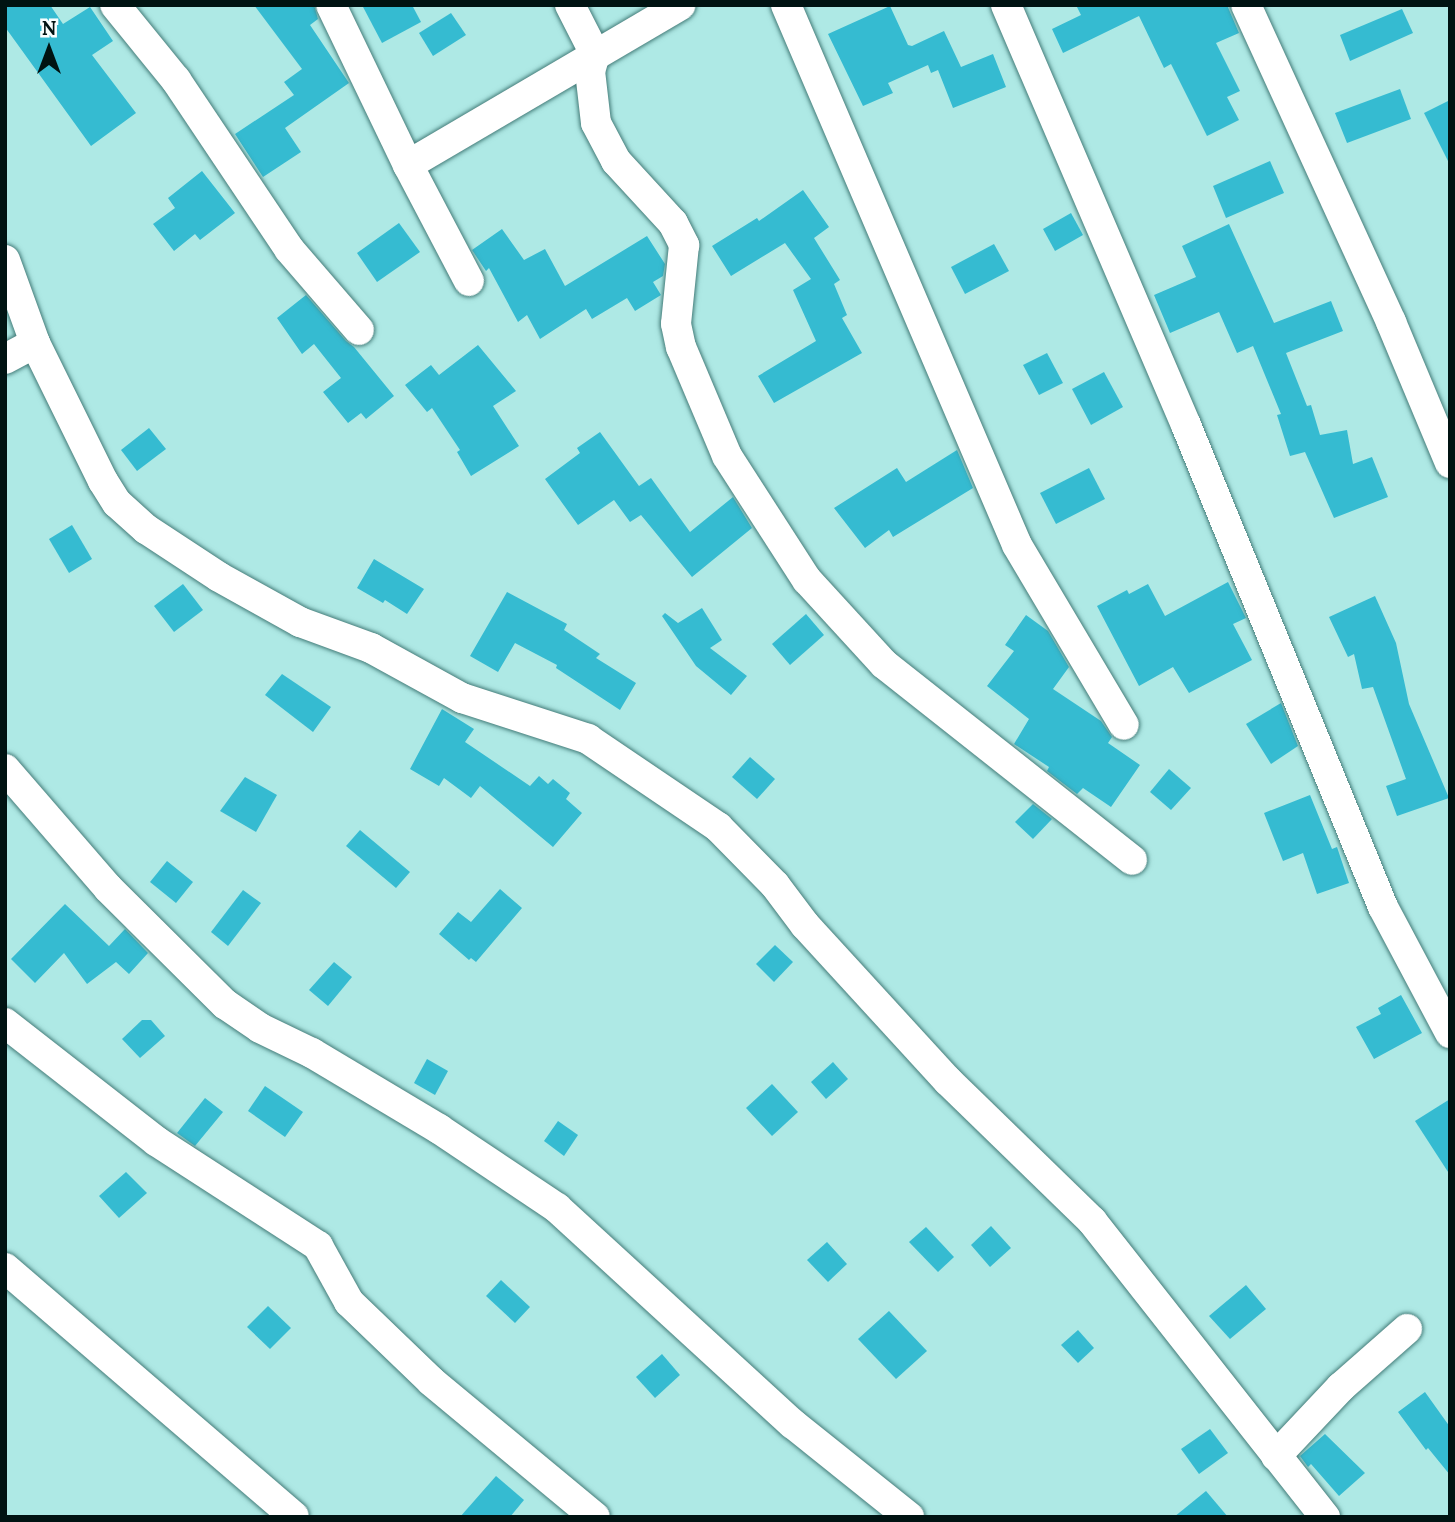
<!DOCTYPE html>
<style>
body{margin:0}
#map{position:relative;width:1455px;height:1522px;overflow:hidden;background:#aee9e5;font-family:Lora,serif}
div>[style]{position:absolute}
.building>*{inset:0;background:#35bbd1}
.roads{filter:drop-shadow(0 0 2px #447c79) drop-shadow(0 0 2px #447c79)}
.street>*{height:30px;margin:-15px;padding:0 15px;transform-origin:15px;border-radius:15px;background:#fff}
span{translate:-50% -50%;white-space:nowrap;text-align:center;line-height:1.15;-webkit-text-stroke:7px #f8fefe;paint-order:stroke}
.frame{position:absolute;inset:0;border:7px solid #001312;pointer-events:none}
.north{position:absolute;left:14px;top:14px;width:70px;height:70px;-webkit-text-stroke:5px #f8fefe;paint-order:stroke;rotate:0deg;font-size:19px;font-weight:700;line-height:28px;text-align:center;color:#001312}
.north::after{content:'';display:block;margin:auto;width:24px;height:32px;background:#001312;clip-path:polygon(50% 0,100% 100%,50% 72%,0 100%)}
</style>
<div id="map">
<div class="building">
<i style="clip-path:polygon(5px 5px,50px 5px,63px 24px,90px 7px,113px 41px,92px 55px,136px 113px,91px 146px,5px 27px)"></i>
<i style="clip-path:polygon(254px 5px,314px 5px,318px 19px,310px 25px,349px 83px,285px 128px,301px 152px,263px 177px,235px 134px,294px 95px,284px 82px,302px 69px)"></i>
<i style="clip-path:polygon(362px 5px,412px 5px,421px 22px,382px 43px)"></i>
<i style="clip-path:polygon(1076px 5px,1227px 5px,1239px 33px,1216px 43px,1240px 91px,1227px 97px,1239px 120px,1207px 136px,1171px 64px,1164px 68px,1139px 16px,1063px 53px,1052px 29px,1081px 15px)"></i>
<i style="clip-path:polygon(890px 6px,908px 45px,912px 46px,944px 31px,961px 67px,993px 54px,1006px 87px,953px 108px,938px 70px,931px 73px,928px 65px,888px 83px,893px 93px,863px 106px,828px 34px)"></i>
<i style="clip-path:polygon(1402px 9px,1413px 33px,1350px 61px,1340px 35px)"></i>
<i style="clip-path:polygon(451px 13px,466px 35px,433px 56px,419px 33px)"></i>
<i style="clip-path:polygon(1400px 89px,1411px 119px,1347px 143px,1335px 113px)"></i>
<i style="clip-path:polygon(1450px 100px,1450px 165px,1424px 113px)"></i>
<i style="clip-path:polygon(1270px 161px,1284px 193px,1226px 218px,1213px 186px)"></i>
<i style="clip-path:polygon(202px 171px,235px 213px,200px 240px,195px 234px,174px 251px,153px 224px,175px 208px,168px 198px)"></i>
<i style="clip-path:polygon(803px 190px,829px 227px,814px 238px,840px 280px,834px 284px,847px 315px,842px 318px,862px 353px,774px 403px,758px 376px,816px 341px,793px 290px,811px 279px,785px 243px,731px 276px,712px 246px,757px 218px,759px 221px)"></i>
<i style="clip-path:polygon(1071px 213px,1083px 235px,1055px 251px,1043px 229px)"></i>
<i style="clip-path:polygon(399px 223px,420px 252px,377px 282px,357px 253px)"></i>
<i style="clip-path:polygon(1229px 224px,1274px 323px,1331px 301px,1343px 331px,1286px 353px,1307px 406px,1311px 405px,1320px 435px,1347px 430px,1353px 464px,1372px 457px,1388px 497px,1334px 518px,1305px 452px,1290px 456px,1277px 415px,1281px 414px,1253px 346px,1237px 353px,1219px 312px,1170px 333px,1154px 295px,1196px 277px,1182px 246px)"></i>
<i style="clip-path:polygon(502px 229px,524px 260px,545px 249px,565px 286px,647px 236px,665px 264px,663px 276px,653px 282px,661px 295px,635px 311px,627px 298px,592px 319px,586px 309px,540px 339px,527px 315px,518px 322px,489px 268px,486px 271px,472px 250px)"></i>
<i style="clip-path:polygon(994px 244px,1009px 271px,965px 294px,951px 267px)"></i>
<i style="clip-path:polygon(306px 295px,346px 341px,354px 347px,394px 396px,366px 419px,361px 413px,348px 423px,323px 392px,341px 378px,314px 344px,302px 354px,277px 318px)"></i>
<i style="clip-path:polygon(478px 345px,516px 391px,493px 406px,519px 446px,471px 476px,457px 452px,460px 450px,432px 408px,427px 412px,405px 385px,431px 365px,439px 375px)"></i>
<i style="clip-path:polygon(1047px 353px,1063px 383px,1039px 395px,1023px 365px)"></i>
<i style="clip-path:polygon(1104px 372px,1123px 407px,1091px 425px,1072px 389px)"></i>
<i style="clip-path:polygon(149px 428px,166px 449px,137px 471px,121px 450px)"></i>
<i style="clip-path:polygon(600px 432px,639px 486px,651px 478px,690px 532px,733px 497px,752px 528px,692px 577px,641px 515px,630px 522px,614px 500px,578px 525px,545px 479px,580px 453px,577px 448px)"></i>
<i style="clip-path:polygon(957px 450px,973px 488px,893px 537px,889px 530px,865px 548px,834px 508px,897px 468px,906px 482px)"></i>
<i style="clip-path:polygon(1089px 468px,1105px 499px,1056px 524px,1040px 493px)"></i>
<i style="clip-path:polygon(72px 525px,92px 559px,69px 573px,49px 539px)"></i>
<i style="clip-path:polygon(374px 559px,424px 589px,407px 614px,385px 600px,383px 603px,357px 588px)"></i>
<i style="clip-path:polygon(1228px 582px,1246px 618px,1233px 624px,1252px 660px,1189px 693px,1173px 667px,1139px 686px,1097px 606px,1127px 590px,1129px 594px,1148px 584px,1165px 616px)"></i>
<i style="clip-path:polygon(183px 584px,203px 610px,174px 632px,154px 606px)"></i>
<i style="clip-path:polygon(507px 592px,567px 624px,564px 630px,600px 654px,596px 658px,636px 683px,620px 710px,556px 668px,557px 665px,515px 643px,498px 672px,470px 656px)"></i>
<i style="clip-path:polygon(1375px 596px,1396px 643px,1409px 704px,1449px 798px,1397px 816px,1386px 786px,1406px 779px,1373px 687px,1362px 689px,1354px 654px,1348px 657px,1329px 617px)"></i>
<i style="clip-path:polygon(702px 608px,722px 640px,710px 648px,747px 676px,731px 695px,696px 666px,662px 616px,665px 613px,678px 623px)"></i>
<i style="clip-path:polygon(806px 614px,824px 635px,790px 665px,772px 644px)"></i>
<i style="clip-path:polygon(1026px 615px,1048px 631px,1069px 667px,1053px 689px,1101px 721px,1112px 737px,1108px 743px,1140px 765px,1111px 807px,1083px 788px,1077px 794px,1047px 771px,1049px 767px,1014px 744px,1029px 719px,987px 686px,1014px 651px,1005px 645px)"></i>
<i style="clip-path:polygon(282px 674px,331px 707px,313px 732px,265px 695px)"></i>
<i style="clip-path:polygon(1281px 703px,1298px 746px,1271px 764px,1246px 724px)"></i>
<i style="clip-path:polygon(442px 709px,474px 729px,465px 742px,530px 786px,539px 776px,548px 784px,553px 779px,570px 793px,566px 799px,582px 813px,553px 847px,480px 786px,471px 798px,444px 778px,439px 786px,410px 769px)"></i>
<i style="clip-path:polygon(750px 757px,775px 779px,757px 799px,732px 777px)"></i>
<i style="clip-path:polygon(1169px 769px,1191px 788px,1171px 810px,1150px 792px)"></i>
<i style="clip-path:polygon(245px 777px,277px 795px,256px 832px,220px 811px)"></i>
<i style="clip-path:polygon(1310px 795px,1332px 849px,1337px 847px,1349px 883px,1317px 894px,1303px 853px,1283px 861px,1264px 813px)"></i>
<i style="clip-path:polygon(1033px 804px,1052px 819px,1033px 839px,1015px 822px)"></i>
<i style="clip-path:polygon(360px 830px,410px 872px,396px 888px,346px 846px)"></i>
<i style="clip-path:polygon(167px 861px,193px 882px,176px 903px,150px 882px)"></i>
<i style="clip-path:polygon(500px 889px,522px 908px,476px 962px,471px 958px,469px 960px,439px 934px,458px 912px,471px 922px)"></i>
<i style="clip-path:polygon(243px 890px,261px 903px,228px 946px,211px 932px)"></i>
<i style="clip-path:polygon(65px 904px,109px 946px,125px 929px,148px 953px,129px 974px,116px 962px,87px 984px,64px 953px,35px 983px,11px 959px)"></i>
<i style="clip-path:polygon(775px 945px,793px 962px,774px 982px,756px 964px)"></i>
<i style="clip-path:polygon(334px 962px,352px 977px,328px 1006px,309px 990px)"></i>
<i style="clip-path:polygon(1401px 995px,1422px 1033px,1374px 1059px,1356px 1027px,1381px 1014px,1378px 1008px)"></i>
<i style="clip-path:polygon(142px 1020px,151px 1020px,165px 1036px,140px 1058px,122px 1039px)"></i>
<i style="clip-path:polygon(427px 1059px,448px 1071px,435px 1095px,414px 1083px)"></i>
<i style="clip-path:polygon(833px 1062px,848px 1079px,826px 1099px,811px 1082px)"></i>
<i style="clip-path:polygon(772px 1084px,798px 1112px,772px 1136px,746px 1108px)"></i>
<i style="clip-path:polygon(265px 1086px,303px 1112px,285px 1137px,248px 1111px)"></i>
<i style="clip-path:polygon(205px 1098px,223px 1112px,195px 1146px,177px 1133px)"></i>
<i style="clip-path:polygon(1450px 1099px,1450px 1175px,1415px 1121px)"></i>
<i style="clip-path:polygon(558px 1121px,578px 1135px,564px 1156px,544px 1141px)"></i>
<i style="clip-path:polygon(126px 1172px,147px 1193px,119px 1218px,99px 1196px)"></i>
<i style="clip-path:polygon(991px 1226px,1011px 1248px,990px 1267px,971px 1245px)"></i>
<i style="clip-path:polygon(926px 1227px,954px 1257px,938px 1272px,909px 1242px)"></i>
<i style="clip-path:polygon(827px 1242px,847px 1264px,828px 1282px,807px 1260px)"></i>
<i style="clip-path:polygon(501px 1280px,530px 1307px,515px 1323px,486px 1296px)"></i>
<i style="clip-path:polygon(1246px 1285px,1266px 1309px,1230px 1339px,1209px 1316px)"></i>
<i style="clip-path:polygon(268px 1306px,291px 1328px,270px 1349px,247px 1327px)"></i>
<i style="clip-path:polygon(889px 1311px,927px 1351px,896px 1379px,858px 1339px)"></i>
<i style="clip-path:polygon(1078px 1330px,1094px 1348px,1078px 1363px,1061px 1345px)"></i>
<i style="clip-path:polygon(662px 1354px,680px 1375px,655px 1398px,636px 1377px)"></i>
<i style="clip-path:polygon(1425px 1392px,1450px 1427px,1450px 1475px,1428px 1448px,1426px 1450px,1398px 1412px)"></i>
<i style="clip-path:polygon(1210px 1429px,1228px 1453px,1199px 1474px,1181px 1449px)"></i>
<i style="clip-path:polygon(1325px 1434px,1365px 1473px,1339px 1496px,1311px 1464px,1308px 1467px,1300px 1456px)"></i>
<i style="clip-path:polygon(496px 1476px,524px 1500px,510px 1517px,460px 1517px)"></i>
<i style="clip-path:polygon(1206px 1491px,1228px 1517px,1174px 1517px)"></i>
</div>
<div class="roads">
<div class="street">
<i style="left:115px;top:5px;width:97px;rotate:50.9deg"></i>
<i style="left:176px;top:80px;width:203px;rotate:56.2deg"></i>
<i style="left:289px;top:249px;width:107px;rotate:49.2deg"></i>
<i style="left:331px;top:5px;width:178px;rotate:64.3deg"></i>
<i style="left:408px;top:165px;width:131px;rotate:62.3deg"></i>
<i style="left:570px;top:5px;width:55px;rotate:63deg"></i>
<i style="left:595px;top:54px;width:18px;rotate:106deg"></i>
<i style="left:590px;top:71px;width:52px;rotate:83.4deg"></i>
<i style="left:596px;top:123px;width:43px;rotate:62.2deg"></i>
<i style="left:616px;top:161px;width:84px;rotate:47.4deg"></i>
<i style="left:673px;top:223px;width:25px;rotate:63deg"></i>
<i style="left:684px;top:245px;width:79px;rotate:95.8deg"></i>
<i style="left:676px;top:324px;width:24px;rotate:78deg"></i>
<i style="left:681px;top:347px;width:118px;rotate:67.1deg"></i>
<i style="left:727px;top:456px;width:148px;rotate:57.2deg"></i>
<i style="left:807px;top:580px;width:114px;rotate:47.5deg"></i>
<i style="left:884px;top:664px;width:316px;rotate:38.3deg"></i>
<i style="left:786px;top:5px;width:587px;rotate:66.84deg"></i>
<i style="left:1017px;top:545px;width:209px;rotate:59.3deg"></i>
<i style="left:1006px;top:5px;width:457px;rotate:66.8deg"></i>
<i style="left:1186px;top:425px;width:521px;rotate:67.77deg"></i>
<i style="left:1383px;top:907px;width:143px;rotate:62deg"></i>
<i style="left:1246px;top:5px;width:349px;rotate:65.4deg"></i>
<i style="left:1391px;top:322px;width:153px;rotate:67.3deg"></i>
<i style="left:408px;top:165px;width:316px;rotate:-30.4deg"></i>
<i style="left:5px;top:260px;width:88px;rotate:70.1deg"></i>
<i style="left:35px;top:343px;width:154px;rotate:63.8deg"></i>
<i style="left:103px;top:481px;width:26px;rotate:58deg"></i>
<i style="left:117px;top:503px;width:39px;rotate:42deg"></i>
<i style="left:146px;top:529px;width:87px;rotate:33.3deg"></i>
<i style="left:219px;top:577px;width:93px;rotate:29.1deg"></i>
<i style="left:300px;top:622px;width:76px;rotate:20.1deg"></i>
<i style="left:371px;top:648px;width:104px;rotate:28.8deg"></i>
<i style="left:462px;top:698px;width:133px;rotate:18deg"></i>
<i style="left:588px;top:739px;width:157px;rotate:34.1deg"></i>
<i style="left:718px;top:827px;width:81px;rotate:45.5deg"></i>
<i style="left:775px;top:885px;width:50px;rotate:53.1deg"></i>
<i style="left:805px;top:925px;width:212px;rotate:47.5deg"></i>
<i style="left:948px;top:1081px;width:201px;rotate:44.2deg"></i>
<i style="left:1092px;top:1221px;width:377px;rotate:51.8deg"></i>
<i style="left:5px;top:359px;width:34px;rotate:-28deg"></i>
<i style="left:5px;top:769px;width:157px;rotate:49.1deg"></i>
<i style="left:108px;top:888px;width:165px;rotate:44.8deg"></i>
<i style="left:225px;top:1004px;width:42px;rotate:34.4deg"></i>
<i style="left:260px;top:1028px;width:58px;rotate:25.7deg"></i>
<i style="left:312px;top:1053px;width:148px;rotate:30.9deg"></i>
<i style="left:439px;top:1129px;width:142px;rotate:33.8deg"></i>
<i style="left:557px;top:1208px;width:320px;rotate:42.5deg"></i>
<i style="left:793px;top:1424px;width:149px;rotate:38.7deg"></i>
<i style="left:5px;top:1023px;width:192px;rotate:38deg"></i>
<i style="left:156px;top:1141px;width:193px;rotate:32.9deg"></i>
<i style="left:318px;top:1246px;width:64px;rotate:61deg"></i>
<i style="left:349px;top:1302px;width:114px;rotate:43.9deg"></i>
<i style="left:431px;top:1381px;width:213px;rotate:39.7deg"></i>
<i style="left:5px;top:1268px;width:381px;rotate:40.7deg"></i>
<i style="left:1276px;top:1456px;width:95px;rotate:-46.7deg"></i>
<i style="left:1341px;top:1387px;width:88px;rotate:-41.3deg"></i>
</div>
</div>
<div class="frame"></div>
<div class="north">N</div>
</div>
